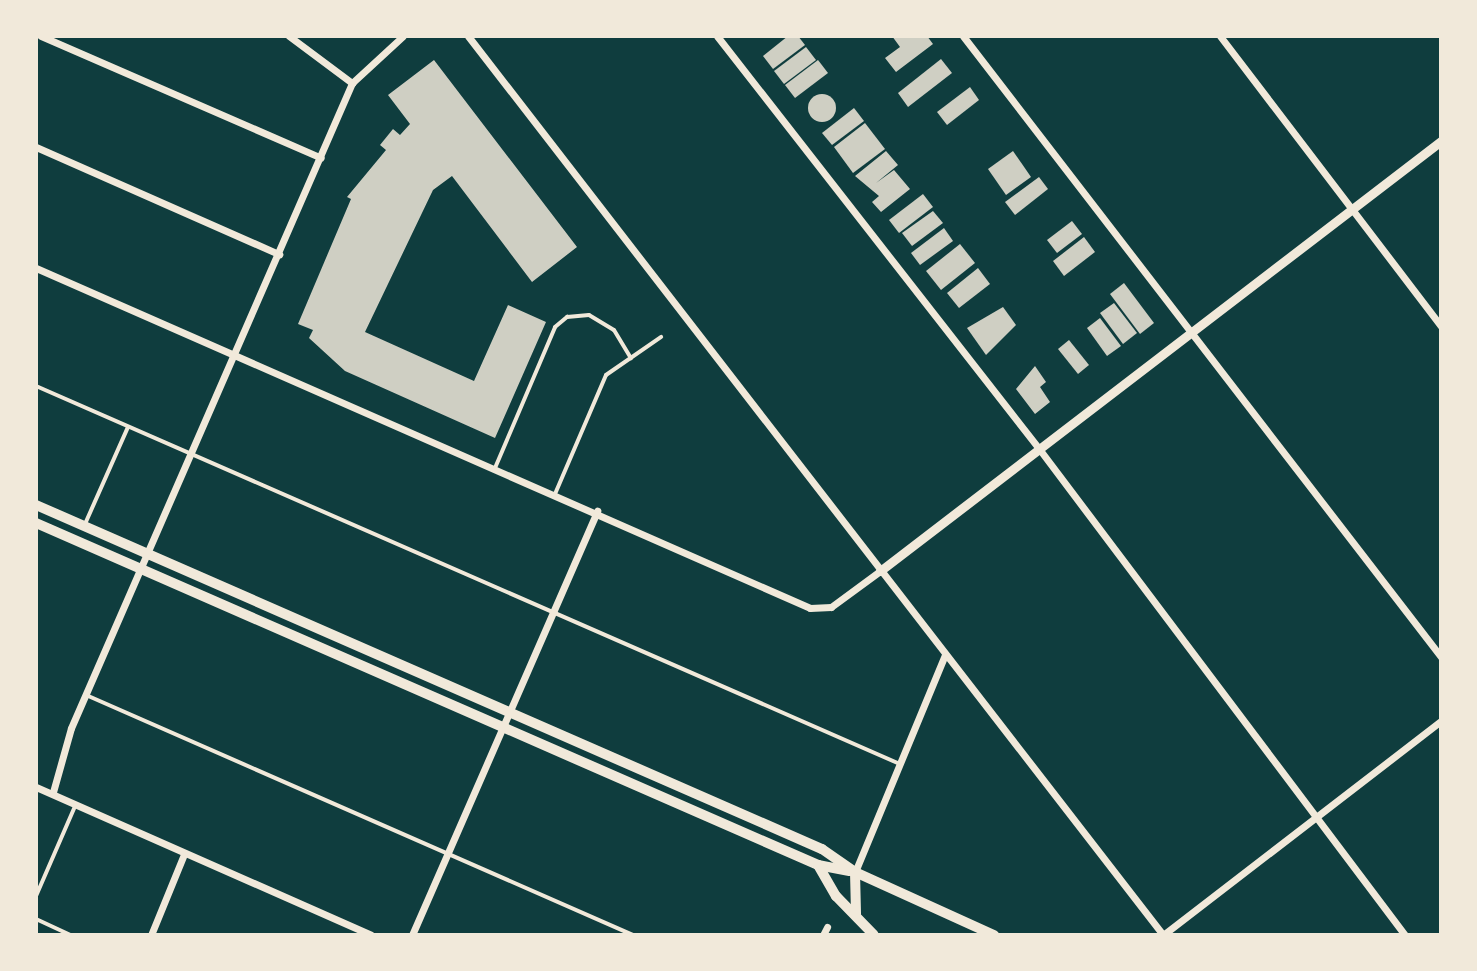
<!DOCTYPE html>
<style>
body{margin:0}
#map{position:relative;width:1477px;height:971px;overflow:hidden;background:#0f3d3e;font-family:"Noto Sans",sans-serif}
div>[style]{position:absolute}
.building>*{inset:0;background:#cfcfc3}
.round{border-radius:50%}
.service>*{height:4px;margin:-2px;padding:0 2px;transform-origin:2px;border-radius:2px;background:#f1e9da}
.minor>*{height:7px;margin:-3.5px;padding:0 3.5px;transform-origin:3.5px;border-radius:3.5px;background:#f1e9da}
.tertiary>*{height:9px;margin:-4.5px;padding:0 4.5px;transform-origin:4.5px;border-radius:4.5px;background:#f1e9da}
.secondary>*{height:10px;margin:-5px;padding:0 5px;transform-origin:5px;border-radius:5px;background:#f1e9da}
span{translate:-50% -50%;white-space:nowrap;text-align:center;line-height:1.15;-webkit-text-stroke:6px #f1e9da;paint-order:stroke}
.frame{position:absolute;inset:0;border:38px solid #f1e9da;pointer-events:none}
</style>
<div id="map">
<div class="building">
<i style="clip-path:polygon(788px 36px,798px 36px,805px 45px,773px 69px,763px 56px)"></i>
<i style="clip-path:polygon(892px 36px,927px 36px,933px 44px,896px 72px,885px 58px,900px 47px)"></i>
<i style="clip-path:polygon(806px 47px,816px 60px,784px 84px,774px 71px)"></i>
<i style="clip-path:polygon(941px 59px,952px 73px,908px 107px,898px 93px)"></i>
<i style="clip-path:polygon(434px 60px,577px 247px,532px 282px,452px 176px,433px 190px,365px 332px,474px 381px,508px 305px,546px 322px,495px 438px,345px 371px,309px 338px,313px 330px,298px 324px,351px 199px,347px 197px,386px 150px,380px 145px,393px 129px,400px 135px,410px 124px,388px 95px)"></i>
<i style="clip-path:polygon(818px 60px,828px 73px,795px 98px,785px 85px)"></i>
<i style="clip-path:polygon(970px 87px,979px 100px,947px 125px,937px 112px)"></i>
<i class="round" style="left:808px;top:94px;width:28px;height:28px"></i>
<i style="clip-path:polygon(854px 108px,864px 121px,832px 145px,822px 133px)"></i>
<i style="clip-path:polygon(865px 123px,885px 149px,853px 173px,834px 147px)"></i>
<i style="clip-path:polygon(886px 151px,898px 165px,876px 183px,894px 170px,910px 189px,881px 212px,872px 202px,879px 196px,855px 176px)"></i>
<i style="clip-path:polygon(1013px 151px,1031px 177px,1006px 195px,988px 169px)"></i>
<i style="clip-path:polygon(1039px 177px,1048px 189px,1015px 215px,1005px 202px)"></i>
<i style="clip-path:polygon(923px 194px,933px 207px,899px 233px,889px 220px)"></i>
<i style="clip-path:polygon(933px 211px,943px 223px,912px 246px,902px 233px)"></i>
<i style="clip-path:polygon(1072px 221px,1082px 234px,1057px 253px,1047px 240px)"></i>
<i style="clip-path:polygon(944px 228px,953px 241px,920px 265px,911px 253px)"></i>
<i style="clip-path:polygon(1084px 237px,1095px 252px,1064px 276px,1053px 261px)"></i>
<i style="clip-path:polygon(960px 244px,975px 263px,941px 290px,926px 271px)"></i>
<i style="clip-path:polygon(978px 268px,990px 284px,959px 308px,947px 293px)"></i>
<i style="clip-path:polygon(1124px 283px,1154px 323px,1140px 334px,1110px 294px)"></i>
<i style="clip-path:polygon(1114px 303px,1137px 333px,1123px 344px,1100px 313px)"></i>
<i style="clip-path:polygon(1003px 307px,1016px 325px,986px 355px,967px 328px)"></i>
<i style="clip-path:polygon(1100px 318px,1121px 346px,1107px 356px,1087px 328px)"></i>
<i style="clip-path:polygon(1069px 340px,1089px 365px,1078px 374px,1058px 349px)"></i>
<i style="clip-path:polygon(1035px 366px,1046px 382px,1040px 387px,1050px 402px,1035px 414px,1016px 389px)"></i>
</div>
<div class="service">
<i style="left:36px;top:386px;width:943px;rotate:23.63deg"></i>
<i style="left:495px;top:468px;width:153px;rotate:-66.9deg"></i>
<i style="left:555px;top:327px;width:16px;rotate:-40deg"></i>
<i style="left:567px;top:317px;width:22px;rotate:-5deg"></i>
<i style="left:589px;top:315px;width:29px;rotate:31deg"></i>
<i style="left:614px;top:330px;width:33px;rotate:59deg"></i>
<i style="left:555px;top:494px;width:129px;rotate:-66.8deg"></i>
<i style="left:606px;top:375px;width:67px;rotate:-34.6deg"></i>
<i style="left:85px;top:524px;width:106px;rotate:-66.1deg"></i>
<i style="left:86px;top:695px;width:597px;rotate:23.69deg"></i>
<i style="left:36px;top:896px;width:100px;rotate:-66.5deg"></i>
<i style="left:36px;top:919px;width:38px;rotate:25deg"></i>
</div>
<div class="minor">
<i style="left:41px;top:36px;width:305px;rotate:23.5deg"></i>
<i style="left:289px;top:36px;width:79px;rotate:36.7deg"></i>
<i style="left:468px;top:36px;width:1136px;rotate:52.29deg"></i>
<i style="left:717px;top:36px;width:525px;rotate:52.04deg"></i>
<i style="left:1040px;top:450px;width:607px;rotate:53.04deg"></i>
<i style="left:963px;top:36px;width:784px;rotate:52.41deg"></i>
<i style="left:1220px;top:36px;width:365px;rotate:52.7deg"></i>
<i style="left:36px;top:147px;width:266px;rotate:23.8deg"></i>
<i style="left:36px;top:268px;width:845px;rotate:23.71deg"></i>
<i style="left:810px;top:608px;width:21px;rotate:-3deg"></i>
<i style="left:831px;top:607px;width:61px;rotate:-36.3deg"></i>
<i style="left:36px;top:787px;width:366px;rotate:23.8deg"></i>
<i style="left:53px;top:792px;width:66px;rotate:-74.3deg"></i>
<i style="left:71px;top:728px;width:704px;rotate:-66.46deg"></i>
<i style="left:352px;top:83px;width:69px;rotate:-42.7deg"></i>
<i style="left:855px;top:872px;width:235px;rotate:-67.5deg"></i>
<i style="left:151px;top:935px;width:87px;rotate:-67.8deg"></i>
<i style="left:412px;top:935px;width:463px;rotate:-66.4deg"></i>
<i style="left:823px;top:935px;width:9px;rotate:-63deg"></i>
<i style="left:1163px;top:935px;width:351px;rotate:-37.6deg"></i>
</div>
<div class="tertiary">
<i style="left:880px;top:571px;width:707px;rotate:-37.47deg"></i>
</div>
<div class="secondary">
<i style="left:36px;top:505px;width:858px;rotate:23.64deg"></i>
<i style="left:822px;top:849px;width:40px;rotate:34.9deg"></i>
<i style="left:855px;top:872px;width:153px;rotate:24.4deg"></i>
<i style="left:36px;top:523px;width:854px;rotate:23.62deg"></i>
<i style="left:818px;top:865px;width:32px;rotate:11deg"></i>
<i style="left:818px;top:865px;width:36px;rotate:60deg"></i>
<i style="left:836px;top:896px;width:54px;rotate:45.7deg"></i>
<i style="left:855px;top:872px;width:42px;rotate:88.6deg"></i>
</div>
<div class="frame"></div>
</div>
